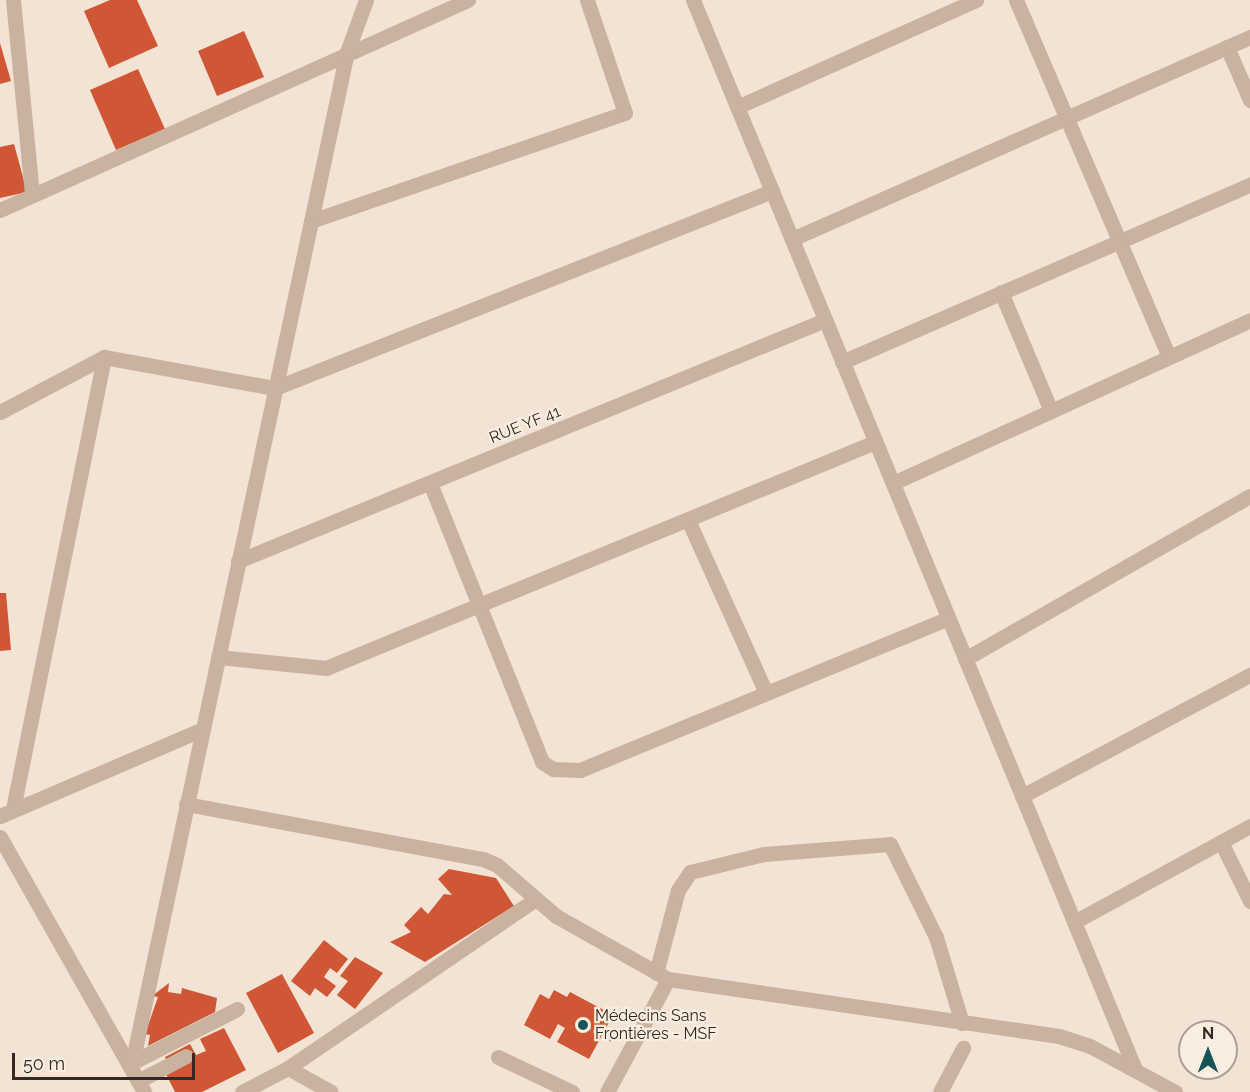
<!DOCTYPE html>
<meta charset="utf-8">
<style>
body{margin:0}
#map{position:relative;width:1250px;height:1092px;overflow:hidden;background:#f2e3d4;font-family:Raleway,sans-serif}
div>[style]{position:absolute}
.building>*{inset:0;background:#cf5735}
.path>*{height:4px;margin-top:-2px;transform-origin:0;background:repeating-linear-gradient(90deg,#b69c8a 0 3px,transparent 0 6px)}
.minor>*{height:15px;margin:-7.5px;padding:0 7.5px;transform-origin:7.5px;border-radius:7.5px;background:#cab2a0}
.dots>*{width:16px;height:16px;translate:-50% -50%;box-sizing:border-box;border:3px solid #faeee0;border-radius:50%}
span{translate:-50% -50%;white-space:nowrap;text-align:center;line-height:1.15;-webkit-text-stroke:4.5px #faeee0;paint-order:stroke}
.street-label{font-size:16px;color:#332824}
.poi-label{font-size:16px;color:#332824}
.left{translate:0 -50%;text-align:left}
.north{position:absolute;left:1178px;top:1020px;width:60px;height:60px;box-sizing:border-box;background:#faeee0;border:2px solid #aa9f95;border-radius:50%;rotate:0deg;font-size:16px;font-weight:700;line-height:24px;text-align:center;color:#332824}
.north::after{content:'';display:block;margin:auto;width:21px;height:27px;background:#175457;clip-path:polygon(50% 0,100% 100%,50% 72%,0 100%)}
.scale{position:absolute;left:12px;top:1053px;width:183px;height:27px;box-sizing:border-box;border:3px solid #332824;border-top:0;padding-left:8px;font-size:18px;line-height:21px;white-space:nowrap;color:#332824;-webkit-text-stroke:4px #faeee0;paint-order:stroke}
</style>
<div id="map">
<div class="building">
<i style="clip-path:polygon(110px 0,137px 0,158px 46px,109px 68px,84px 11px)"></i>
<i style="clip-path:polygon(244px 31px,264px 77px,217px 96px,198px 51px)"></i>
<i style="clip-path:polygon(0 43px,11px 81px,0 84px)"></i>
<i style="clip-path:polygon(138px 69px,165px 129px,116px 150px,90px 90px)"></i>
<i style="clip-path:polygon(14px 144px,27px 192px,0 198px,0 147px)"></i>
<i style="clip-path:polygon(0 593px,6px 593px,11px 650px,0 651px)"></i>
<i style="clip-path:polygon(449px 869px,496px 878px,514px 906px,425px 962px,390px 942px,411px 932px,404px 925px,421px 907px,428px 914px,444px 894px,452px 895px,438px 879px)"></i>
<i style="clip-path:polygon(324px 940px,348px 959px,337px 973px,330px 968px,324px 977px,336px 986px,327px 997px,315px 988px,310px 996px,291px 981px)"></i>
<i style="clip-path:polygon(355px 957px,383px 973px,355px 1009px,337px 995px,348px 981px,340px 976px)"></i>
<i style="clip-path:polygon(282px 974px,314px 1033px,278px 1053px,246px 993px)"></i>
<i style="clip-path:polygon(169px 983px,168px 992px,181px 994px,182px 988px,217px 998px,215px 1012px,148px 1046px,150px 1035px,145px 1034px,158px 997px,152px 996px)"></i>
<i style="clip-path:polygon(554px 990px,567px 997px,570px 992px,613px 1015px,589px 1059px,557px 1042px,565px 1028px,558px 1024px,550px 1039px,524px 1025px,540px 994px,549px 999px)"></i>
<i style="clip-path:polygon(224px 1028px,246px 1070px,202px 1092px,175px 1092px,165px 1072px,171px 1069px,165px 1057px,190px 1044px,196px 1055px,206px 1051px,200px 1039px)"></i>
</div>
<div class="path">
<i style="left:588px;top:1028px;width:28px;rotate:27deg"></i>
</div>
<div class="minor">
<i style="left:13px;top:0;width:196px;rotate:84.4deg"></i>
<i style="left:693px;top:0;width:1155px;rotate:67.54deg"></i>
<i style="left:1016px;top:0;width:388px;rotate:66.8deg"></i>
<i style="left:1227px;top:47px;width:58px;rotate:66.5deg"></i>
<i style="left:737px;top:107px;width:262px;rotate:-24.1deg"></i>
<i style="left:0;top:210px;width:513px;rotate:-24.17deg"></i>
<i style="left:311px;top:221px;width:332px;rotate:-19deg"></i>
<i style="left:625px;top:113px;width:119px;rotate:-108.6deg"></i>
<i style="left:792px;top:239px;width:501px;rotate:-23.8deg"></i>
<i style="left:1001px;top:292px;width:129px;rotate:67.2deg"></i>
<i style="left:842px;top:362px;width:445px;rotate:-23.5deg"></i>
<i style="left:0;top:412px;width:118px;rotate:-27.9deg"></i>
<i style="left:104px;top:357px;width:174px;rotate:10.3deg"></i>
<i style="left:275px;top:388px;width:535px;rotate:-21.62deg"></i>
<i style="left:430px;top:483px;width:301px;rotate:68.1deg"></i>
<i style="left:542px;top:762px;width:13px;rotate:32deg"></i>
<i style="left:553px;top:769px;width:27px;rotate:2deg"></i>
<i style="left:580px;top:770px;width:398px;rotate:-22.4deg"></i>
<i style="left:893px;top:483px;width:392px;rotate:-24.5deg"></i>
<i style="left:688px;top:520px;width:190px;rotate:65.7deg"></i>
<i style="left:238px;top:561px;width:635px;rotate:-22.32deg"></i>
<i style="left:218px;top:657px;width:109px;rotate:5.8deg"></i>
<i style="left:326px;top:668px;width:594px;rotate:-22.37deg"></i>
<i style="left:965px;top:659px;width:328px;rotate:-29.8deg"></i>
<i style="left:1022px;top:796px;width:258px;rotate:-28deg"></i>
<i style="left:186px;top:804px;width:302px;rotate:10.5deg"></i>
<i style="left:483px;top:859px;width:15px;rotate:23deg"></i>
<i style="left:497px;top:865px;width:78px;rotate:40.8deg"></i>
<i style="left:556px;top:916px;width:129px;rotate:29.4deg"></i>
<i style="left:13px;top:809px;width:461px;rotate:-78.6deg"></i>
<i style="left:0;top:816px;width:221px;rotate:-23.2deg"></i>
<i style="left:0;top:837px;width:293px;rotate:60.5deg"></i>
<i style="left:1221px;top:842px;width:66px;rotate:63.8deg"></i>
<i style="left:1074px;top:922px;width:200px;rotate:-28.6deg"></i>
<i style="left:656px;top:973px;width:86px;rotate:-75.2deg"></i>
<i style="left:678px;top:890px;width:22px;rotate:-56deg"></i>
<i style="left:690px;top:872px;width:76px;rotate:-13.7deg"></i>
<i style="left:764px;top:854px;width:126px;rotate:-4.5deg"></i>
<i style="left:890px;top:844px;width:104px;rotate:63.7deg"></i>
<i style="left:936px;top:937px;width:90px;rotate:73.2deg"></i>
<i style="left:498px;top:1057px;width:82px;rotate:25.3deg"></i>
<i style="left:131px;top:1063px;width:119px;rotate:-27deg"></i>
<i style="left:131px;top:1068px;width:1039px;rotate:-78deg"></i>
<i style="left:347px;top:52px;width:55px;rotate:-69.9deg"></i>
<i style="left:288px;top:1068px;width:49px;rotate:29.2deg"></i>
<i style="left:138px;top:1081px;width:54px;rotate:-27.5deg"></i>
<i style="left:242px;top:1092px;width:52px;rotate:-27.6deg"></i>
<i style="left:288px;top:1068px;width:298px;rotate:-34.3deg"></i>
<i style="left:607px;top:1092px;width:128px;rotate:-61.6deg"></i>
<i style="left:668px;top:979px;width:395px;rotate:8.3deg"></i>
<i style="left:1059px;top:1036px;width:33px;rotate:18deg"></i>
<i style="left:1090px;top:1046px;width:97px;rotate:28.4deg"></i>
<i style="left:940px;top:1092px;width:50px;rotate:-62.4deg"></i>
</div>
<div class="dots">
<i style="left:583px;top:1025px;background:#175457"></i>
</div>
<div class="street-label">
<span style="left:525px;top:425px;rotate:-22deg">RUE YF 41</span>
</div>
<div class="poi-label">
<span class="left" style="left:595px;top:1025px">Médecins Sans<br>Frontières - MSF</span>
</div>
<div class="north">N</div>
<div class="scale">50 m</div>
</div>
